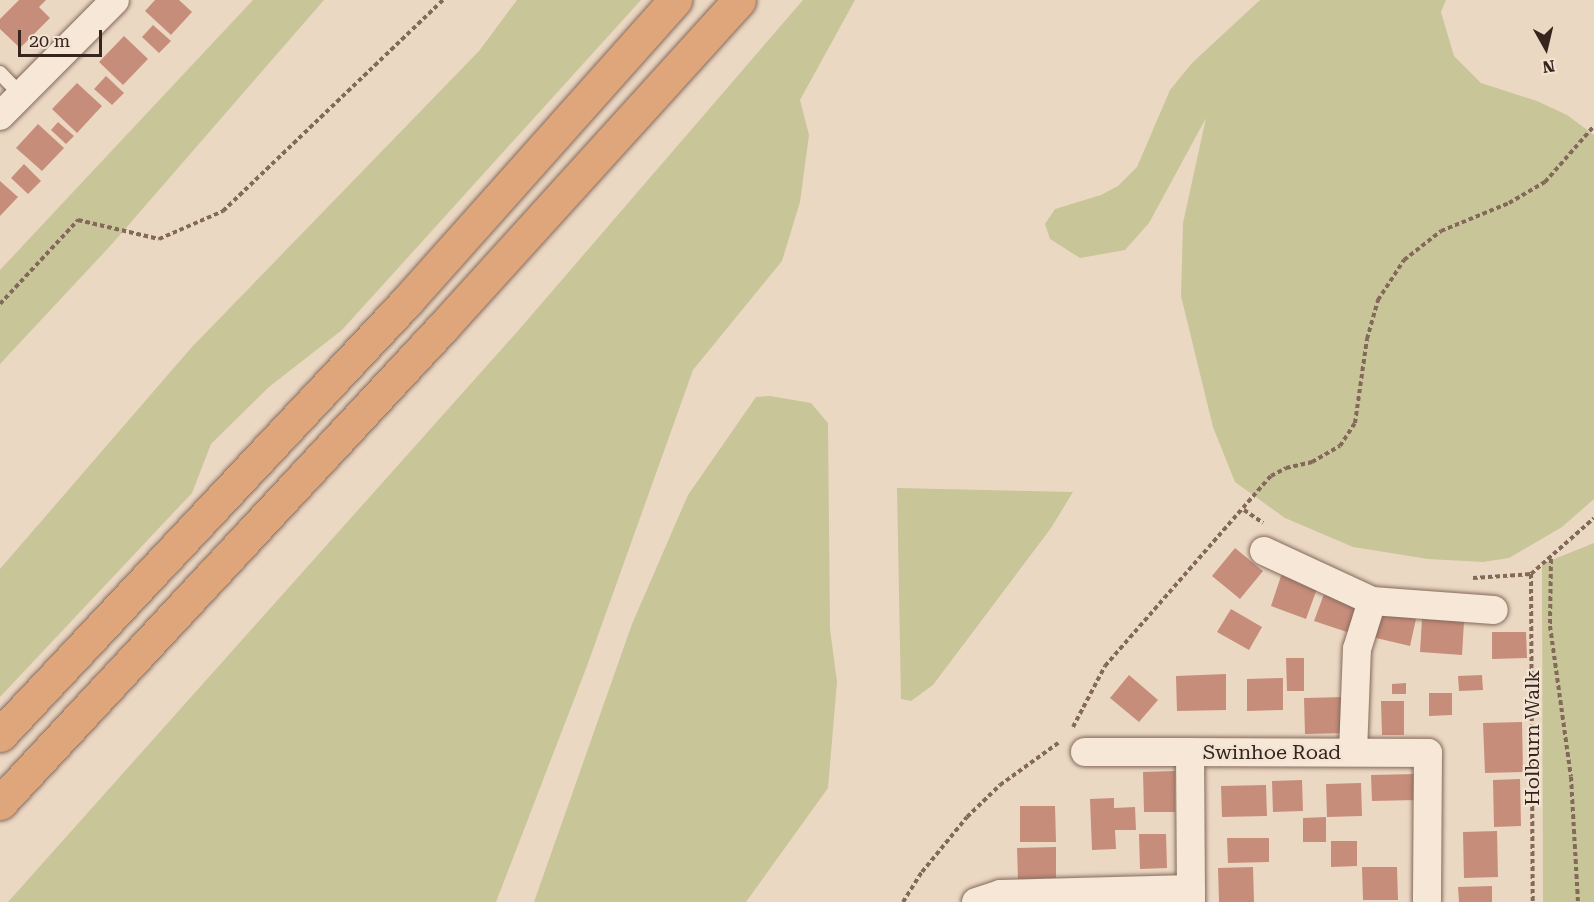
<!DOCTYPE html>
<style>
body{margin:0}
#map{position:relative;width:1594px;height:902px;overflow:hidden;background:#ebd8c3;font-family:"Roboto Serif",serif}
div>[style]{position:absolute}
.green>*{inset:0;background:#c8c598}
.building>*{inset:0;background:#c78d7b}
.path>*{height:4px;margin-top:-2px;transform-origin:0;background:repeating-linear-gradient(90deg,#84695b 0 4.5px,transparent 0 7.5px)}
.roads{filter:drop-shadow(0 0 2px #84695b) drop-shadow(0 0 2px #84695b)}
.service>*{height:14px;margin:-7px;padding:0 7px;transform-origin:7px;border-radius:7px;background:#f6e7d6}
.minor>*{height:28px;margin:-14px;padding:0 14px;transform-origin:14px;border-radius:14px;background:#f6e7d6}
.trunk>*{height:33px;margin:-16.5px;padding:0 16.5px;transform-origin:16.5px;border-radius:16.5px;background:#e0a67b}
span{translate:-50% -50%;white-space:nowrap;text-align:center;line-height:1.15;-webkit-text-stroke:4.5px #f3e3d2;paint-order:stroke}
.street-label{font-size:20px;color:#35251e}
.north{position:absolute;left:1516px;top:18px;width:60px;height:60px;-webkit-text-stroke:4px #f3e3d2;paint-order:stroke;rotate:172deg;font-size:16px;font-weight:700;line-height:24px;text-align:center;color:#35251e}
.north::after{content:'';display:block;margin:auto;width:21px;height:27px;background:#35251e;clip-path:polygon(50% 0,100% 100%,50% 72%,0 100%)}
.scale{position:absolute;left:18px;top:30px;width:84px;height:27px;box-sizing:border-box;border:3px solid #35251e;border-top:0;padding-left:8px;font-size:18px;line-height:21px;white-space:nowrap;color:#35251e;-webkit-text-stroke:4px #f3e3d2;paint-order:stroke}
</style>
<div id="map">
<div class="green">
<i style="clip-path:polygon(253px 0,324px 0,112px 244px,0 364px,0 270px)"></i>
<i style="clip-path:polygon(517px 0,641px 0,342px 330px,269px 387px,211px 444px,192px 493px,0 697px,0 569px,191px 348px,479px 51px)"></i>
<i style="clip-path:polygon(803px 0,855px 0,800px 100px,809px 135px,800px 202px,782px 261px,693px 370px,587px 666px,496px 902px,8px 902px,517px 332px)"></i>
<i style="clip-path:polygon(1260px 0,1446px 0,1441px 12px,1454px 56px,1481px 83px,1537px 101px,1567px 115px,1594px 135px,1594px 499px,1562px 527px,1509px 558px,1483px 562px,1428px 559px,1353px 547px,1285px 518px,1235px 482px,1213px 427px,1181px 296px,1183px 223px,1206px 118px,1149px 223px,1125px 250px,1080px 258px,1050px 239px,1045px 224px,1055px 209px,1101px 195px,1118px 186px,1137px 167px,1170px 90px,1192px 63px)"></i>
<i style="clip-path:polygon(770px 396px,811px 403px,828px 423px,830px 629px,837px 682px,828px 788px,746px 902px,534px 902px,632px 624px,688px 495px,756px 397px)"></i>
<i style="clip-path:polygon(897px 488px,1073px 492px,1051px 528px,933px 685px,911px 701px,901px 699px)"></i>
<i style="clip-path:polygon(1594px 543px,1594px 902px,1543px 902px,1542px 564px)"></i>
</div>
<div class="building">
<i style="clip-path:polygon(19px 0,46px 0,39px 7px,50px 18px,20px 48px,0 29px,0 19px)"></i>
<i style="clip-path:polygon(155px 0,179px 0,192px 12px,171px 35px,145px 11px)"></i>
<i style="clip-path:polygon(153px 25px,171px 41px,159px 53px,142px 37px)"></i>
<i style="clip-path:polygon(124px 36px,148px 59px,123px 85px,99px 62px)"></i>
<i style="clip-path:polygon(106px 76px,124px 93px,112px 105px,94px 89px)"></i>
<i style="clip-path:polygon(77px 83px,102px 106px,77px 133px,52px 109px)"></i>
<i style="clip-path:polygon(58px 122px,74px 136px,66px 144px,51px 130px)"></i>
<i style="clip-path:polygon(38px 124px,64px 148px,42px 171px,16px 148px)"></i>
<i style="clip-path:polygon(24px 164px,41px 181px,28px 194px,11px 178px)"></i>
<i style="clip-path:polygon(0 181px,18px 197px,0 216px)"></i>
<i style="clip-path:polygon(1235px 548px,1263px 571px,1240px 599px,1212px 576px)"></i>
<i style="clip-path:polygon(1282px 573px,1318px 586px,1306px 619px,1271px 606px)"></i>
<i style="clip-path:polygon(1324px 594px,1359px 606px,1350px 633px,1314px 621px)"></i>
<i style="clip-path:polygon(1231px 609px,1262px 627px,1249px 650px,1217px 632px)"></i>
<i style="clip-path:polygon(1378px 610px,1416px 619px,1410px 646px,1372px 637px)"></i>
<i style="clip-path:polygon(1422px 619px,1464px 622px,1462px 655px,1420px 652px)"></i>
<i style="clip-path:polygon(1492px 632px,1526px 632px,1527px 658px,1492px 659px)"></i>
<i style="clip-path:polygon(1286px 658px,1304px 658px,1304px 691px,1287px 691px)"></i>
<i style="clip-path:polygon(1226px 674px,1226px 710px,1177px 711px,1176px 676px)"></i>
<i style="clip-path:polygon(1129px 675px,1158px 700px,1139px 722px,1110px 698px)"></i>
<i style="clip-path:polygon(1482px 675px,1483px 690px,1459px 691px,1458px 676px)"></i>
<i style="clip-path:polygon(1283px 678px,1283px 710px,1247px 711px,1247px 679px)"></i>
<i style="clip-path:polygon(1406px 683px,1406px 694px,1392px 694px,1392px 684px)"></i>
<i style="clip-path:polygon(1429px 693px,1452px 693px,1452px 715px,1429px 716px)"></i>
<i style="clip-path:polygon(1345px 697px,1346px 733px,1305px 734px,1304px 698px)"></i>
<i style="clip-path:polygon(1381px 701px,1404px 701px,1404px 735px,1382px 735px)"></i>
<i style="clip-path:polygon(1522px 722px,1523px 772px,1485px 773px,1483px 723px)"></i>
<i style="clip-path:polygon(1175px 771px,1175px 812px,1144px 812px,1143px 772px)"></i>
<i style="clip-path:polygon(1416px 774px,1417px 800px,1372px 801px,1371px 775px)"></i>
<i style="clip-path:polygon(1520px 779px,1521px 826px,1494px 827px,1493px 780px)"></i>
<i style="clip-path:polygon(1302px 780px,1303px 811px,1273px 812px,1272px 781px)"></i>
<i style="clip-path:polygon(1361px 783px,1362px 816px,1327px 817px,1326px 784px)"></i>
<i style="clip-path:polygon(1266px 785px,1267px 816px,1222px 817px,1221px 786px)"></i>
<i style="clip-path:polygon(1114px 798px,1114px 808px,1135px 807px,1136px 830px,1115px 830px,1116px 849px,1092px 850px,1090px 799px)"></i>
<i style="clip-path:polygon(1020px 806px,1055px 806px,1056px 842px,1020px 842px)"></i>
<i style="clip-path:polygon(1326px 817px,1326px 842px,1303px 842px,1303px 818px)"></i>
<i style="clip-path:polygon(1497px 831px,1498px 877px,1464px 878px,1463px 832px)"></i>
<i style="clip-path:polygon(1139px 834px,1166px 834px,1167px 868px,1140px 869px)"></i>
<i style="clip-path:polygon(1227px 838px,1269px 838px,1269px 862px,1228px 863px)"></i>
<i style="clip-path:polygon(1331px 841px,1357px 841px,1357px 866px,1331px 867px)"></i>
<i style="clip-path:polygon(1056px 847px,1056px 878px,1018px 879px,1017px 848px)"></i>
<i style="clip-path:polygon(1253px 867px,1254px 902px,1219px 902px,1218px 868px)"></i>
<i style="clip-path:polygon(1362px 867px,1397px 867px,1398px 900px,1363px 900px)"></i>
<i style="clip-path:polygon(1492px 886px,1492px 902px,1459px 902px,1458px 887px)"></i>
</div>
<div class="path">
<i style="left:0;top:304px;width:115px;rotate:-47.1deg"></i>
<i style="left:78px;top:220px;width:83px;rotate:13.2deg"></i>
<i style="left:159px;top:239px;width:70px;rotate:-23.6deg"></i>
<i style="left:223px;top:211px;width:305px;rotate:-43.8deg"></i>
<i style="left:1244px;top:510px;width:23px;rotate:34deg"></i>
<i style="left:1551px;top:559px;width:67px;rotate:90.9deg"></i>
<i style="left:1550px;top:626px;width:152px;rotate:82.1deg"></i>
<i style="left:1571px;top:777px;width:125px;rotate:86.8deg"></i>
<i style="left:1531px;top:574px;width:328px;rotate:89.7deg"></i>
<i style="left:1473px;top:578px;width:58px;rotate:-3.9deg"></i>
<i style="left:1531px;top:574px;width:84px;rotate:-41.6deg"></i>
<i style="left:1073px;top:727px;width:69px;rotate:-62.3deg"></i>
<i style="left:1105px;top:666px;width:252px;rotate:-48.9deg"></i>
<i style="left:1271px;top:476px;width:17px;rotate:-28deg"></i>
<i style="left:1286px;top:468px;width:27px;rotate:-13deg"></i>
<i style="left:1312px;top:462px;width:32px;rotate:-30deg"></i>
<i style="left:1340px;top:446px;width:27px;rotate:-57deg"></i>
<i style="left:1355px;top:423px;width:85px;rotate:-81.9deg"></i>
<i style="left:1367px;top:339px;width:41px;rotate:-74.2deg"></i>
<i style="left:1378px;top:300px;width:48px;rotate:-57deg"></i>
<i style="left:1404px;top:260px;width:47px;rotate:-38.1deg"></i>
<i style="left:1441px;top:231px;width:74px;rotate:-22.4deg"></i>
<i style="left:1509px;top:203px;width:42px;rotate:-30.3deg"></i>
<i style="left:1545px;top:182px;width:74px;rotate:-48.8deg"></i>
<i style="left:903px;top:902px;width:36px;rotate:-58deg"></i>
<i style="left:922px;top:872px;width:71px;rotate:-50.7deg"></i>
<i style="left:967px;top:817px;width:46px;rotate:-44.1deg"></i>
<i style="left:1000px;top:785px;width:72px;rotate:-35.9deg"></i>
</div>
<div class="roads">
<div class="service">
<i style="left:0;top:73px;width:30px;rotate:46deg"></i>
</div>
<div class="minor">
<i style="left:0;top:116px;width:163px;rotate:-45.2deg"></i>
<i style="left:1264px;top:551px;width:119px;rotate:24.8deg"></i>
<i style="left:1372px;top:601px;width:122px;rotate:4.2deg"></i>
<i style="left:1085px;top:752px;width:105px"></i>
<i style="left:1190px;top:752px;width:150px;rotate:89.6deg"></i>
<i style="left:1190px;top:752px;width:238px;rotate:0.2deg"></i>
<i style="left:1428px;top:753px;width:149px;rotate:90.4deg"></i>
<i style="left:1353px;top:752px;width:103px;rotate:-87.8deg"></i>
<i style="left:1357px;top:649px;width:50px;rotate:-72.6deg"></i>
<i style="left:976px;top:902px;width:25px;rotate:-18deg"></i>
<i style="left:1000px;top:894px;width:191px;rotate:-1.5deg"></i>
</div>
<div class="trunk">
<i style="left:0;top:735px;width:595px;rotate:-46.84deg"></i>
<i style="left:407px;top:301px;width:403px;rotate:-48.3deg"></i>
<i style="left:0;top:803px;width:649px;rotate:-47.06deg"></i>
<i style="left:442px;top:328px;width:442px;rotate:-47.8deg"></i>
</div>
</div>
<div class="street-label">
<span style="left:1532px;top:738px;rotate:-90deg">Holburn Walk</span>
<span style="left:1272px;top:752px">Swinhoe Road</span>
</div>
<div class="north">N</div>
<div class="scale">20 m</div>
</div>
